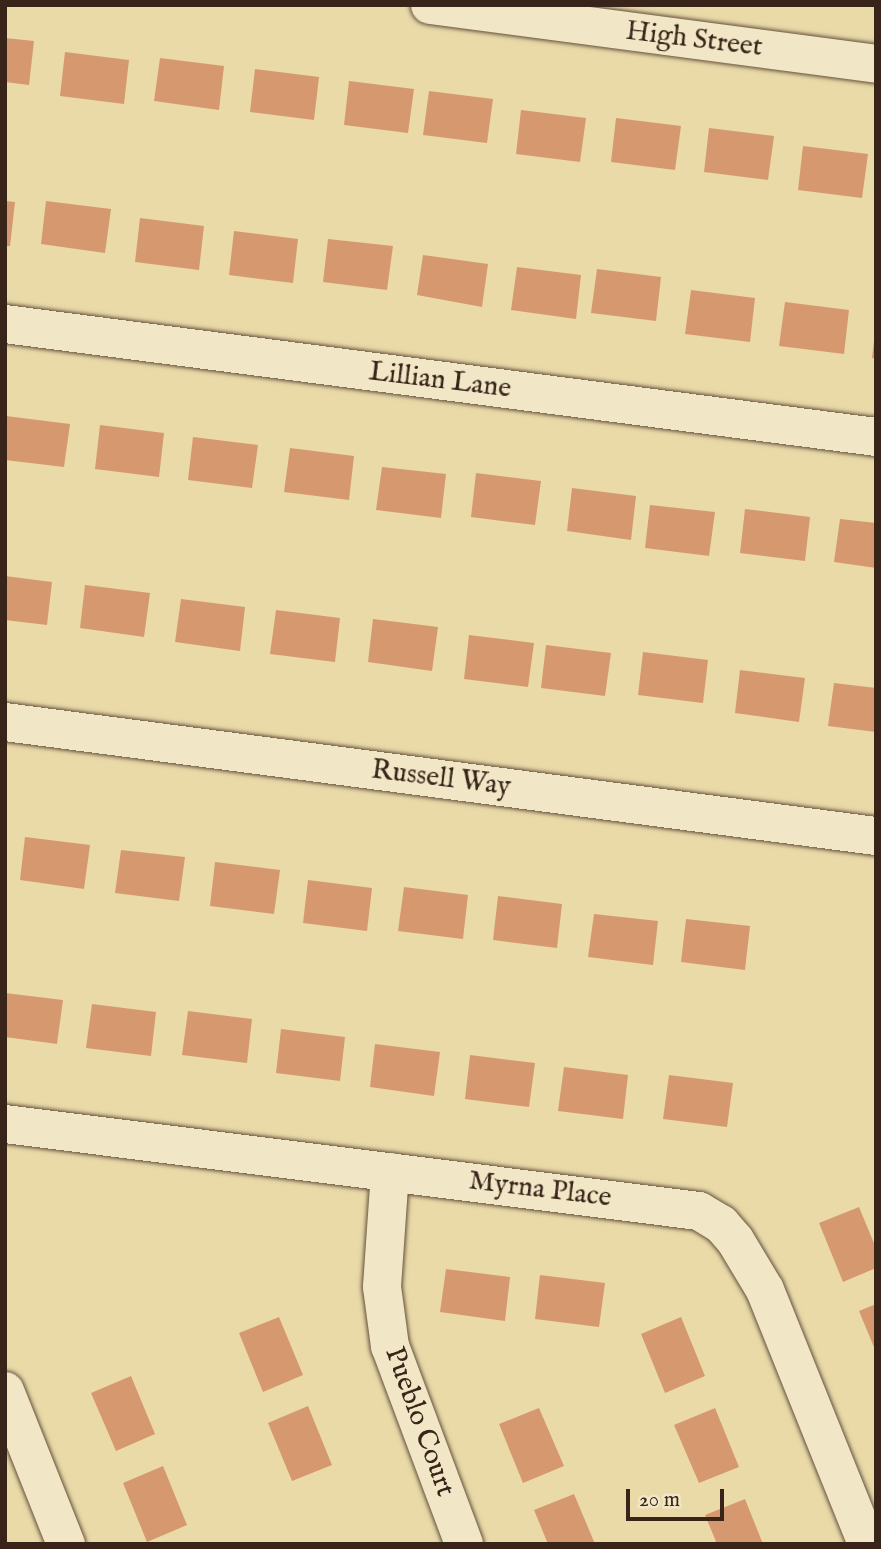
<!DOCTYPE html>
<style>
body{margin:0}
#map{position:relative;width:881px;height:1549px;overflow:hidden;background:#eadaa8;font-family:"IM FELL English",serif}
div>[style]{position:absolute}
.building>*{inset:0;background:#d6996f}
.roads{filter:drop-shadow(0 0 2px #65523e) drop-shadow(0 0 2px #65523e)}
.minor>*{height:38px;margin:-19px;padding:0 19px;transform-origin:19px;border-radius:19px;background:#f1e7c6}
span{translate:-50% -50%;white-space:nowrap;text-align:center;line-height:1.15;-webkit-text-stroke:6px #f1e7c6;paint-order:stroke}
.street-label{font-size:28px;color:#39241a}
.frame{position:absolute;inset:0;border:7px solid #39241a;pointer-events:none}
.scale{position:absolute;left:626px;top:1489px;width:98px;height:32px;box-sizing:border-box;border:4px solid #39241a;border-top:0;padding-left:9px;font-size:21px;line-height:24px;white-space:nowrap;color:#39241a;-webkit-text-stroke:5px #f1e7c6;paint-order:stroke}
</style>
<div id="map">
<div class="building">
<i style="clip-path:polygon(5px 38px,34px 41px,29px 85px,5px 82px)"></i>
<i style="clip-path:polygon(65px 52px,129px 60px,124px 104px,60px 96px)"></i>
<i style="clip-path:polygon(160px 58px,224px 66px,219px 110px,154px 101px)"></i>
<i style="clip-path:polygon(255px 69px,319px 77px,314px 120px,250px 112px)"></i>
<i style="clip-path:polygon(349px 81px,414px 89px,408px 133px,344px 125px)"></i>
<i style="clip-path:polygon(429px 91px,493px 99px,487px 143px,423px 135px)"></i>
<i style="clip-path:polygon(521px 110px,586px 118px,580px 162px,516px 154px)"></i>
<i style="clip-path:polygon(616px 118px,681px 126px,675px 170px,611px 162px)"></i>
<i style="clip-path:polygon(709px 128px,774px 136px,768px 180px,704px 172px)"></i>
<i style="clip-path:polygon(803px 146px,868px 154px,862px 198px,798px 190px)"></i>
<i style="clip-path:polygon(5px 201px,15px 202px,10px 246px,5px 246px)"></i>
<i style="clip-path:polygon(46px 201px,111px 209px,105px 253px,41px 244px)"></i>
<i style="clip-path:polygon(140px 218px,204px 226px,199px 270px,135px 262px)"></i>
<i style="clip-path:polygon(234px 231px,298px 239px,293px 283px,229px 275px)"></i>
<i style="clip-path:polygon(328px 239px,393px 246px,387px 290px,323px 282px)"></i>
<i style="clip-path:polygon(423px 255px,488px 264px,482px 307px,417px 295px)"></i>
<i style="clip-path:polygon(517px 267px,581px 275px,576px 319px,511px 310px)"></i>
<i style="clip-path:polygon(597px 269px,661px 277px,656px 321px,591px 313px)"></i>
<i style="clip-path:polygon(691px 290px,755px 298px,750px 342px,685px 334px)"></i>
<i style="clip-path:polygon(785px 302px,849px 310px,844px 354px,779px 346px)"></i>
<i style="clip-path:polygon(874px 341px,876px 341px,876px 359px,872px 358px)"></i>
<i style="clip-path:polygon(6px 416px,70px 424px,64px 467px,5px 460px)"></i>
<i style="clip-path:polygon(100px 425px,164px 433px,159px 477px,95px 469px)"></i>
<i style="clip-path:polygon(193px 437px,258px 445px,252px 488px,188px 480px)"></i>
<i style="clip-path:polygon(290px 448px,354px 456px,349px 500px,284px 492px)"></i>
<i style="clip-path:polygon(382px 467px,446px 474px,441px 518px,376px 510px)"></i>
<i style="clip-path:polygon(476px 473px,541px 481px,535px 525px,471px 517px)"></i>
<i style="clip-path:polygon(572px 488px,636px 496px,631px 540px,567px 531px)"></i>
<i style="clip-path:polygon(650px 505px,715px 512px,709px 556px,645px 548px)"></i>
<i style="clip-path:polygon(745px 509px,810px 517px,805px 561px,740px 553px)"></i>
<i style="clip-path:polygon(840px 519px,876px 523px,876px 568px,834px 562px)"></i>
<i style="clip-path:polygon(5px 576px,52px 582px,47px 625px,5px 620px)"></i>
<i style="clip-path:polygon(85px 585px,150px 593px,144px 637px,80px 628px)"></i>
<i style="clip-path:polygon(181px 599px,245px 607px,240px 651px,175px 642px)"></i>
<i style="clip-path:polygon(276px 610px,340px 618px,335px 662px,270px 654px)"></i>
<i style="clip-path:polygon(373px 619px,438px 627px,432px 671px,368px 662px)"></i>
<i style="clip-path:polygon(469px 635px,534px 643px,528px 687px,464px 679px)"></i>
<i style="clip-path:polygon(546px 645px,611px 653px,605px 696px,541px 688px)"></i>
<i style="clip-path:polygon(643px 652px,708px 660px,703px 703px,638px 695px)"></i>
<i style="clip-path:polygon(740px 670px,805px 678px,799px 722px,735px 713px)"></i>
<i style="clip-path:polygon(834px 683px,876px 688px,876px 732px,828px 726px)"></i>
<i style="clip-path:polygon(25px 837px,90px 845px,84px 889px,20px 880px)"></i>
<i style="clip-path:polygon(121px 850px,185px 857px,179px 901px,115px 893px)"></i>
<i style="clip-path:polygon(215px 862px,280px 870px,274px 914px,210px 906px)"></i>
<i style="clip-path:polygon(308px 880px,372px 888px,367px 931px,303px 923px)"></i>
<i style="clip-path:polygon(404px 887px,468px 895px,463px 939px,398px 931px)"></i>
<i style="clip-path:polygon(498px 896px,562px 904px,557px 948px,493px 940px)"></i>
<i style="clip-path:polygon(594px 914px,658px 921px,653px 965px,588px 957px)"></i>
<i style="clip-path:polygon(686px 919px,750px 926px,745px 970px,681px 962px)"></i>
<i style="clip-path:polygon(5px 993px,63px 1000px,57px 1044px,5px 1037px)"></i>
<i style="clip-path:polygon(92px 1004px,156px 1012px,151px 1056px,86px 1048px)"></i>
<i style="clip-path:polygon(188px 1011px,252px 1019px,247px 1063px,182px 1055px)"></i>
<i style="clip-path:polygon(281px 1029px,345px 1037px,340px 1081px,276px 1073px)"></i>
<i style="clip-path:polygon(375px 1044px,440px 1052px,434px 1096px,370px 1087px)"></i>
<i style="clip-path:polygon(470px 1055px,535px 1063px,529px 1107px,465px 1099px)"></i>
<i style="clip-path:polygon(564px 1067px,628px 1075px,623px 1119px,558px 1111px)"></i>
<i style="clip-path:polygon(669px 1075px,733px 1083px,727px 1127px,663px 1119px)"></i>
<i style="clip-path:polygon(859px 1207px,876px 1248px,876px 1268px,843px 1282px,819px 1223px)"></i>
<i style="clip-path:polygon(446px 1269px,510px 1277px,505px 1321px,440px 1312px)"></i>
<i style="clip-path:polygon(540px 1275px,605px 1283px,599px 1327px,535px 1319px)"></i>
<i style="clip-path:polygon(876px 1304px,876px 1352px,859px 1311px)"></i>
<i style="clip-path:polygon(279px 1317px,303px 1375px,263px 1392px,239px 1333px)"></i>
<i style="clip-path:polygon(681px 1317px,705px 1376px,665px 1393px,641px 1334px)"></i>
<i style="clip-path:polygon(131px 1376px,155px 1434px,116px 1451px,91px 1393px)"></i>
<i style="clip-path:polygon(308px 1406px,332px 1465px,292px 1481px,268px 1423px)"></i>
<i style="clip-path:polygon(539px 1408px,564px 1466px,523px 1483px,499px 1424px)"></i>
<i style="clip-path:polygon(715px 1408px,739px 1467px,699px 1483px,674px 1425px)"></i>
<i style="clip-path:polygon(163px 1466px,187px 1525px,147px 1542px,123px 1483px)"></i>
<i style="clip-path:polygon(574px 1494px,595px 1544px,548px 1544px,534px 1510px)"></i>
<i style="clip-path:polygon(745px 1499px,763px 1544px,717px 1544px,705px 1515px)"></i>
</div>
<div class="roads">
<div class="minor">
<i style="left:430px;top:5px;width:450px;rotate:7.5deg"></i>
<i style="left:5px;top:324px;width:878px;rotate:7.39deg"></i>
<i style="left:5px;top:722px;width:878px;rotate:7.46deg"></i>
<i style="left:5px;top:1124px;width:699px;rotate:7.15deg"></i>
<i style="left:699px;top:1211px;width:26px;rotate:31deg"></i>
<i style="left:721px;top:1224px;width:21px;rotate:49deg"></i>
<i style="left:735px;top:1240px;width:58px;rotate:59deg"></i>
<i style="left:765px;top:1290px;width:274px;rotate:68.1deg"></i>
<i style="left:390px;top:1172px;width:115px;rotate:94deg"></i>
<i style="left:382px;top:1287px;width:60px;rotate:82.3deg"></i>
<i style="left:390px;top:1346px;width:211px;rotate:69.5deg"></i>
<i style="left:5px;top:1391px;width:165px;rotate:68.3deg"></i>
</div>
</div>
<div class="street-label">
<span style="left:694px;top:40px;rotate:7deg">High Street</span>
<span style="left:440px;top:381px;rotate:7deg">Lillian Lane</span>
<span style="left:441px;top:779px;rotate:7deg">Russell Way</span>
<span style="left:540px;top:1190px;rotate:7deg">Myrna Place</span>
<span style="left:419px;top:1422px;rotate:70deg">Pueblo Court</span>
</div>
<div class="frame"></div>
<div class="scale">20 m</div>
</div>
